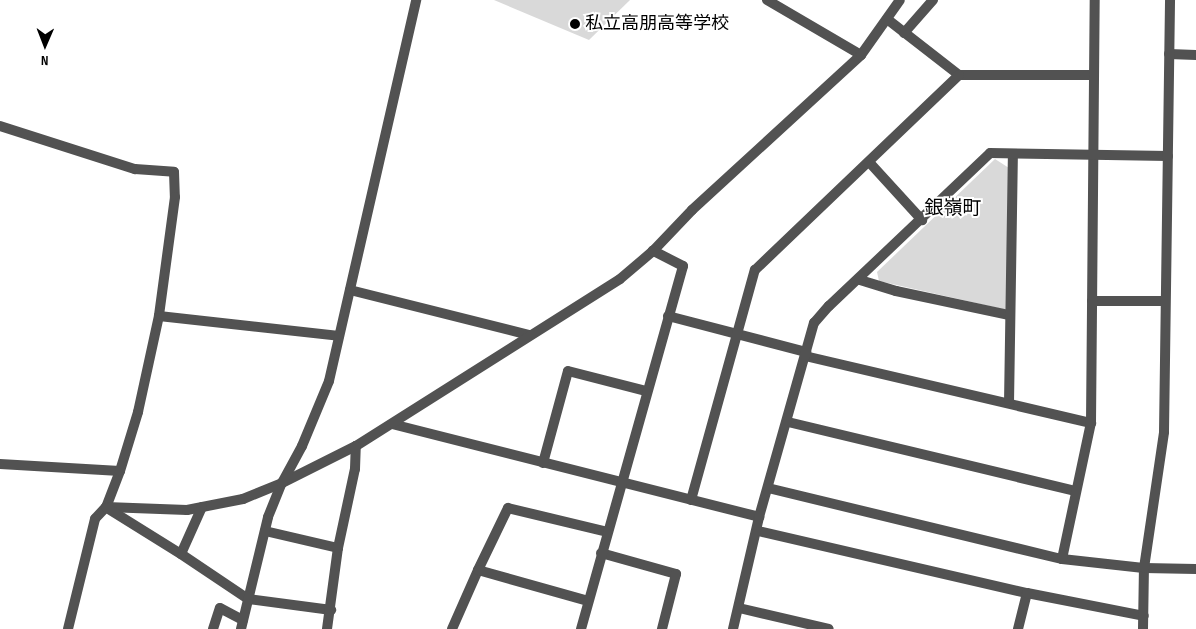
<!DOCTYPE html>
<meta charset="utf-8">
<style>
body{margin:0}
#map{position:relative;width:1196px;height:629px;overflow:hidden;background:#fff;font-family:"Sofia Sans Condensed","Noto Sans JP",sans-serif}
div>[style]{position:absolute}
.green>*{inset:0;background:#d9d9d9}
.minor>*{height:10px;margin:-5px;padding:0 5px;transform-origin:5px;border-radius:5px;background:#525252}
.tertiary>*{height:10px;margin:-5px;padding:0 5px;transform-origin:5px;border-radius:5px;background:#525252}
.dots>*{width:14px;height:14px;translate:-50% -50%;box-sizing:border-box;border:2px solid #fff;border-radius:50%}
span{translate:-50% -50%;white-space:nowrap;text-align:center;line-height:1.15;-webkit-text-stroke:4px #fff;paint-order:stroke}
.poi-label{font-size:18px;color:#000}
.left{translate:0 -50%;text-align:left}
.neighbourhood-label{font-size:19px;color:#000}
.north{position:absolute;left:20px;top:20px;width:50px;height:50px;-webkit-text-stroke:4px #fff;paint-order:stroke;rotate:181deg;font-size:14px;font-weight:700;line-height:20px;text-align:center;color:#000}
.north::after{content:'';display:block;margin:auto;width:18px;height:22px;background:#000;clip-path:polygon(50% 0,100% 100%,50% 72%,0 100%)}
</style>
<div id="map">
<div class="green">
<i style="clip-path:polygon(494px 0,630px 0,589px 40px)"></i>
<i style="clip-path:polygon(995px 159px,1009px 168px,1007px 310px,879px 281px,877px 272px)"></i>
</div>
<div class="minor">
<i style="left:767px;top:0;width:109px;rotate:30.3deg"></i>
<i style="left:887px;top:19px;width:91px;rotate:37.9deg"></i>
<i style="left:959px;top:75px;width:135px"></i>
<i style="left:904px;top:33px;width:44px;rotate:-48.7deg"></i>
<i style="left:1169px;top:54px;width:27px;rotate:2deg"></i>
<i style="left:0;top:126px;width:142px;rotate:17.7deg"></i>
<i style="left:135px;top:169px;width:39px;rotate:4deg"></i>
<i style="left:174px;top:172px;width:25px;rotate:88deg"></i>
<i style="left:175px;top:197px;width:120px;rotate:97.7deg"></i>
<i style="left:869px;top:162px;width:79px;rotate:47.6deg"></i>
<i style="left:860px;top:280px;width:38px;rotate:17deg"></i>
<i style="left:896px;top:291px;width:116px;rotate:12deg"></i>
<i style="left:350px;top:290px;width:185px;rotate:14.1deg"></i>
<i style="left:1092px;top:301px;width:73px"></i>
<i style="left:668px;top:316px;width:143px;rotate:14.6deg"></i>
<i style="left:805px;top:356px;width:294px;rotate:13.2deg"></i>
<i style="left:1009px;top:403px;width:249px;rotate:-89.1deg"></i>
<i style="left:788px;top:422px;width:295px;rotate:13.5deg"></i>
<i style="left:392px;top:424px;width:379px;rotate:14.2deg"></i>
<i style="left:543px;top:463px;width:95px;rotate:-74.8deg"></i>
<i style="left:568px;top:371px;width:81px;rotate:14.4deg"></i>
<i style="left:0;top:464px;width:120px;rotate:3.3deg"></i>
<i style="left:120px;top:471px;width:39px;rotate:111deg"></i>
<i style="left:106px;top:507px;width:16px;rotate:133deg"></i>
<i style="left:95px;top:519px;width:113px;rotate:103.8deg"></i>
<i style="left:120px;top:471px;width:62px;rotate:-73deg"></i>
<i style="left:138px;top:412px;width:98px;rotate:-77.7deg"></i>
<i style="left:159px;top:316px;width:181px;rotate:6.3deg"></i>
<i style="left:768px;top:488px;width:302px;rotate:13.6deg"></i>
<i style="left:1062px;top:559px;width:82px;rotate:6.3deg"></i>
<i style="left:691px;top:500px;width:239px;rotate:-74.5deg"></i>
<i style="left:755px;top:270px;width:282px;rotate:-43.7deg"></i>
<i style="left:106px;top:507px;width:81px;rotate:2.1deg"></i>
<i style="left:187px;top:510px;width:57px;rotate:-11.1deg"></i>
<i style="left:243px;top:499px;width:42px;rotate:-22.3deg"></i>
<i style="left:282px;top:483px;width:83px;rotate:-26.6deg"></i>
<i style="left:356px;top:446px;width:312px;rotate:-32.3deg"></i>
<i style="left:620px;top:279px;width:43px;rotate:-40.3deg"></i>
<i style="left:653px;top:251px;width:57px;rotate:-46.4deg"></i>
<i style="left:692px;top:210px;width:229px;rotate:-42.5deg"></i>
<i style="left:861px;top:55px;width:67px;rotate:-54.7deg"></i>
<i style="left:202px;top:507px;width:51px;rotate:114.1deg"></i>
<i style="left:181px;top:554px;width:81px;rotate:33.9deg"></i>
<i style="left:248px;top:599px;width:84px;rotate:7.5deg"></i>
<i style="left:107px;top:508px;width:87px;rotate:31.9deg"></i>
<i style="left:265px;top:531px;width:75px;rotate:13.1deg"></i>
<i style="left:758px;top:531px;width:276px;rotate:13deg"></i>
<i style="left:601px;top:553px;width:78px;rotate:15.6deg"></i>
<i style="left:676px;top:574px;width:57px;rotate:104.3deg"></i>
<i style="left:1062px;top:559px;width:139px;rotate:-78deg"></i>
<i style="left:1091px;top:423px;width:423px;rotate:-89.5deg"></i>
<i style="left:478px;top:570px;width:69px;rotate:-64.2deg"></i>
<i style="left:508px;top:508px;width:102px;rotate:13.6deg"></i>
<i style="left:739px;top:608px;width:92px;rotate:13.1deg"></i>
<i style="left:213px;top:629px;width:22px;rotate:-72deg"></i>
<i style="left:220px;top:608px;width:26px;rotate:28deg"></i>
<i style="left:241px;top:629px;width:115px;rotate:-76.4deg"></i>
<i style="left:268px;top:517px;width:37px;rotate:-68deg"></i>
<i style="left:327px;top:629px;width:82px;rotate:-82.3deg"></i>
<i style="left:338px;top:548px;width:81px;rotate:-77.9deg"></i>
<i style="left:355px;top:469px;width:23px;rotate:-88deg"></i>
<i style="left:452px;top:629px;width:64px;rotate:-66.2deg"></i>
<i style="left:478px;top:570px;width:114px;rotate:15.7deg"></i>
<i style="left:581px;top:629px;width:377px;rotate:-74.3deg"></i>
<i style="left:683px;top:266px;width:34px;rotate:-153deg"></i>
<i style="left:733px;top:629px;width:115px;rotate:-76.9deg"></i>
<i style="left:759px;top:517px;width:202px;rotate:-74.2deg"></i>
<i style="left:814px;top:323px;width:23px;rotate:-49deg"></i>
<i style="left:829px;top:306px;width:222px;rotate:-43.5deg"></i>
<i style="left:990px;top:153px;width:178px;rotate:1deg"></i>
<i style="left:1018px;top:629px;width:37px;rotate:-76deg"></i>
<i style="left:1027px;top:593px;width:119px;rotate:11.1deg"></i>
</div>
<div class="tertiary">
<i style="left:282px;top:483px;width:42px;rotate:-61.6deg"></i>
<i style="left:302px;top:446px;width:70px;rotate:-67.4deg"></i>
<i style="left:329px;top:381px;width:391px;rotate:-77.1deg"></i>
<i style="left:1144px;top:568px;width:52px;rotate:1.1deg"></i>
<i style="left:1143px;top:629px;width:61px;rotate:-89.1deg"></i>
<i style="left:1144px;top:568px;width:137px;rotate:-81.6deg"></i>
<i style="left:1164px;top:432px;width:432px;rotate:-89.2deg"></i>
</div>
<div class="dots">
<i style="left:575px;top:24px;background:#000"></i>
</div>
<div class="poi-label">
<span class="left" style="left:585px;top:24px">私立高朋高等学校</span>
</div>
<div class="neighbourhood-label">
<span style="left:953px;top:209px">銀嶺町</span>
</div>
<div class="north">N</div>
</div>
